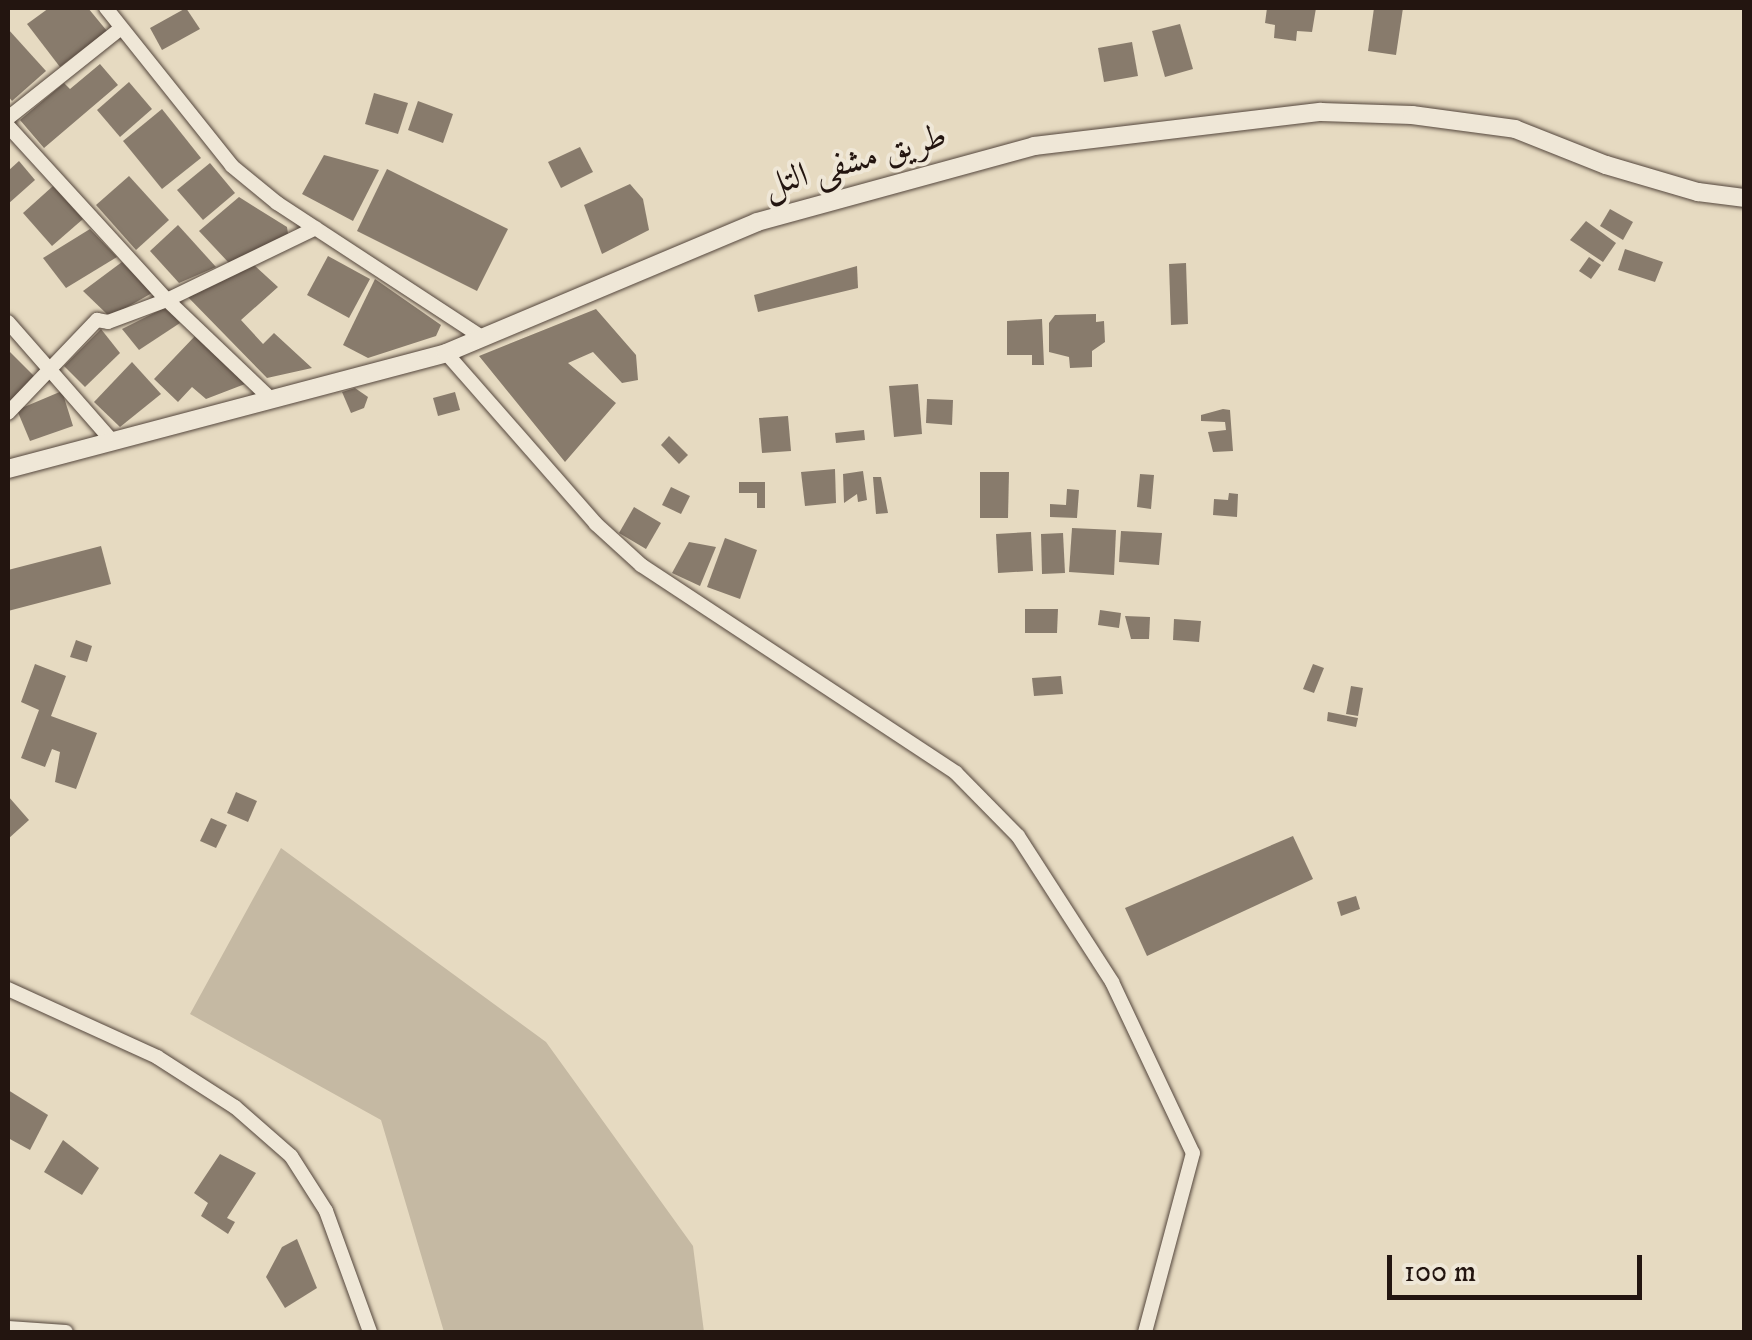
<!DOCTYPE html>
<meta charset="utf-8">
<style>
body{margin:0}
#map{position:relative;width:1752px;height:1340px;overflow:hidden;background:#e6dac1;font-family:"IM FELL DW Pica",Amiri,serif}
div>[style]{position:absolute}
.green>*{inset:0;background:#c5b9a3}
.building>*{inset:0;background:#887b6c}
.roads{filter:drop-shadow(0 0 2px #54463c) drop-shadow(0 0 2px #54463c)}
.minor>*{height:14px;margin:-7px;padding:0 7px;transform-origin:7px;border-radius:7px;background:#efe7d7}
.tertiary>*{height:18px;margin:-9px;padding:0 9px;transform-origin:9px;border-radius:9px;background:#efe7d7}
span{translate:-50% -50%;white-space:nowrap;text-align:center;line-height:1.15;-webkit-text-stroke:8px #efe7d7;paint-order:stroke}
.street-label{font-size:35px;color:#231510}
.frame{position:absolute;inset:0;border:10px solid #231510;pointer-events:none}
.scale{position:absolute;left:1387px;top:1255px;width:255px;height:45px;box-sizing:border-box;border:5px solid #231510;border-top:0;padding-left:12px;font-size:30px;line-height:35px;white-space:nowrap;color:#231510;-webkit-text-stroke:8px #efe7d7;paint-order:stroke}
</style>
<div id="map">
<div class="green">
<i style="clip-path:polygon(281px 848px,546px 1042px,693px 1246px,704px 1332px,444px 1332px,381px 1120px,190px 1014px)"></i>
</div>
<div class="building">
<i style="clip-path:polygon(49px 8px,88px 8px,107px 31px,60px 67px,27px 24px)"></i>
<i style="clip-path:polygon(186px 8px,200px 29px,162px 50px,150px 28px)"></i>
<i style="clip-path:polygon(1267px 8px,1316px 8px,1312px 32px,1297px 31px,1296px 41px,1274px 38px,1275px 25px,1265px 23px)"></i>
<i style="clip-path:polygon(1374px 8px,1403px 8px,1396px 55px,1368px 51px)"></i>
<i style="clip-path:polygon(1180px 24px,1193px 69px,1165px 77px,1152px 31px)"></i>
<i style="clip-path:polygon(8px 29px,46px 71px,12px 101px,8px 96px)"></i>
<i style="clip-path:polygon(1132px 42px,1138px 76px,1104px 82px,1098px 48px)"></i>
<i style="clip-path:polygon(100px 64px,118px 85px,44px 148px,20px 120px,64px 83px,70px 89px)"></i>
<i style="clip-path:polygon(129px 82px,152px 109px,120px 137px,97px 110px)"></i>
<i style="clip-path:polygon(374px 93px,408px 103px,398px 134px,365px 124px)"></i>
<i style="clip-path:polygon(418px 101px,453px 114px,443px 143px,408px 130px)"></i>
<i style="clip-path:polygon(162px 109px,201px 158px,162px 189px,123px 141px)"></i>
<i style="clip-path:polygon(580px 147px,593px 172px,561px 188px,548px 162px)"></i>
<i style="clip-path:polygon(324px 155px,379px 170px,353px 221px,302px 194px)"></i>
<i style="clip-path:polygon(19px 161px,35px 180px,8px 204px,8px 171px)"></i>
<i style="clip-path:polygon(210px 163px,235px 193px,203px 220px,177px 190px)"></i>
<i style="clip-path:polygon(387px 169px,508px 229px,477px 291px,357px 231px)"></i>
<i style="clip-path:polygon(129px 176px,169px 220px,136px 250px,96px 205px)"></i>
<i style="clip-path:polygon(630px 184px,643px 199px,649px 230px,602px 254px,584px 205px)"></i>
<i style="clip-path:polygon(53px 186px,83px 219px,52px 246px,23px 213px)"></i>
<i style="clip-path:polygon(239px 197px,287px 227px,289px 240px,229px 263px,199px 231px)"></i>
<i style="clip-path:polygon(1610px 209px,1633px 222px,1623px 240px,1600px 226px)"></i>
<i style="clip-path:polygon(1586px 221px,1616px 243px,1603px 262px,1570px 240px)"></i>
<i style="clip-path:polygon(178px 225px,216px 267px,179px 283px,150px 251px)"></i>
<i style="clip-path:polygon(90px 229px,117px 257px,66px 288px,43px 258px)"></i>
<i style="clip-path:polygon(1625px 249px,1663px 262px,1655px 282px,1618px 270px)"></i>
<i style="clip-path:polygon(328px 256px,370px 279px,349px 318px,307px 295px)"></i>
<i style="clip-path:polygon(1589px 257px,1601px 265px,1591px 279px,1579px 271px)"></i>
<i style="clip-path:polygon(122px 262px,152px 293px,110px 317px,83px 291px)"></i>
<i style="clip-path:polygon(1186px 263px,1188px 324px,1171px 325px,1169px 264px)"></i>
<i style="clip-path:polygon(254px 265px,278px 287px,241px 320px,263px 344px,274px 333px,312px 368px,267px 378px,185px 294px)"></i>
<i style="clip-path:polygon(857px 266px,858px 288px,758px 312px,754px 295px)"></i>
<i style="clip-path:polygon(375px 279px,441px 325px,436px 336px,368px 358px,343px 345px)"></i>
<i style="clip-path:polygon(166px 307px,180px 323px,139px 350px,122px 329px)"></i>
<i style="clip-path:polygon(596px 309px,636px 355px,638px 380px,622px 383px,593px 352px,568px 363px,616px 403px,565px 462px,479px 356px)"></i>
<i style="clip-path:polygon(1096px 314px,1096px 322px,1104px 321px,1105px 342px,1092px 351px,1092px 367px,1070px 368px,1069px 357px,1049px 352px,1049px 323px,1055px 315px)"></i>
<i style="clip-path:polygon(1042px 319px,1044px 365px,1032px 365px,1032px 355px,1007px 355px,1007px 321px)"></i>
<i style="clip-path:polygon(101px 329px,120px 353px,85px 387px,64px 366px)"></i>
<i style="clip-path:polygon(195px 336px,245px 384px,206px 399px,192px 387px,178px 402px,154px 379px)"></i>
<i style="clip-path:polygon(8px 350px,35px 377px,8px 405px)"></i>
<i style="clip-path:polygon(132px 362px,161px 394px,120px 427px,94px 402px)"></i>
<i style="clip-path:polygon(918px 384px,922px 434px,894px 437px,889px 386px)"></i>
<i style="clip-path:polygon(355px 388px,368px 397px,364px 408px,351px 413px,342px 392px)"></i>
<i style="clip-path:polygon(62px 391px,73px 426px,30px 441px,17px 410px)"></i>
<i style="clip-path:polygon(455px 392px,460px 410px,438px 416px,433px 398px)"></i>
<i style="clip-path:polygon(927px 399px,953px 400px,952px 425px,926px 423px)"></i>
<i style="clip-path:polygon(1223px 409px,1230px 410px,1233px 451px,1213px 452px,1208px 432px,1226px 430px,1225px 422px,1201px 421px,1201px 415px)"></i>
<i style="clip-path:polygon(788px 416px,791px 451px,762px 453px,759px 418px)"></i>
<i style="clip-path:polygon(864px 430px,865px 440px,836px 443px,835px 433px)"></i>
<i style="clip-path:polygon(669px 436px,688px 455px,679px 464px,661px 445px)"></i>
<i style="clip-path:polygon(835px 469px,836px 503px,805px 506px,801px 472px)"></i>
<i style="clip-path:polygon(863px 471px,867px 500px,858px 502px,857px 494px,844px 503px,843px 474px)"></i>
<i style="clip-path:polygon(980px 472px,1009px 472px,1008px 518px,980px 518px)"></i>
<i style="clip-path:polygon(1140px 474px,1154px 475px,1151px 509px,1137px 507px)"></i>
<i style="clip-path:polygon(873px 477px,881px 477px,888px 513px,876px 514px)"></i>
<i style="clip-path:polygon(739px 482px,765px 482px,765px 508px,757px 508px,757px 493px,739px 493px)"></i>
<i style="clip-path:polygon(671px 487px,690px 496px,681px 514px,662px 505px)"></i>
<i style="clip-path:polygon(1067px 489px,1079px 490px,1077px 518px,1050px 517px,1050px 504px,1066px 505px)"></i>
<i style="clip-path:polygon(1229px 493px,1238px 494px,1237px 517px,1213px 515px,1214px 499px,1228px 500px)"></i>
<i style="clip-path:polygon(634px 507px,661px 523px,646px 549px,619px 533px)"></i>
<i style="clip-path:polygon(1072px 528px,1116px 530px,1114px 575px,1069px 572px)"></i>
<i style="clip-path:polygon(1121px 531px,1162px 533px,1159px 565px,1119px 562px)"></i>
<i style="clip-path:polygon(1031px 532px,1033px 571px,998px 573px,996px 534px)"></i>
<i style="clip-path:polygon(1063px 533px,1065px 573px,1042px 574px,1041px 534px)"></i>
<i style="clip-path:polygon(725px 538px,757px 550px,740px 599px,707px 587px)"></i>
<i style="clip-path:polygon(689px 542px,716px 547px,700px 586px,672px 573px)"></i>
<i style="clip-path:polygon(101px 546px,111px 584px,8px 611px,8px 570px)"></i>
<i style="clip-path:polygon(1025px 609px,1058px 609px,1057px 633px,1025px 633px)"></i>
<i style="clip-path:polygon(1100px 610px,1121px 613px,1119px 628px,1098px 625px)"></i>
<i style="clip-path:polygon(1125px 616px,1150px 617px,1149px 639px,1131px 639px)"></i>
<i style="clip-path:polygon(1174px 619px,1201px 621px,1199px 642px,1173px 640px)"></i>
<i style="clip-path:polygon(76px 640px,92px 646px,87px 662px,70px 657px)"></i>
<i style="clip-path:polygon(35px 664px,66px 676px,51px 716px,97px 733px,76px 789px,55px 782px,60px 752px,52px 749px,45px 767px,21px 758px,39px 710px,21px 702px)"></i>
<i style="clip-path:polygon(1313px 664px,1324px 668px,1314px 693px,1303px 689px)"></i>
<i style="clip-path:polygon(1061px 676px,1063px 694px,1034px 696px,1032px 678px)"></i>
<i style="clip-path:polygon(1351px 686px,1363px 688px,1358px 716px,1346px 714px)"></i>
<i style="clip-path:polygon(1328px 712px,1358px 718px,1356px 727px,1327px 721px)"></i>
<i style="clip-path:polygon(236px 792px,257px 801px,248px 822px,227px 813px)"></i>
<i style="clip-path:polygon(8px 796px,29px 820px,8px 839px)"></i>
<i style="clip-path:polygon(211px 818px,227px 825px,216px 848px,200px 841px)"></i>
<i style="clip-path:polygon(1293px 836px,1313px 879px,1147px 956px,1125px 908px)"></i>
<i style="clip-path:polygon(1356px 896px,1360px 909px,1341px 916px,1337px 902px)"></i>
<i style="clip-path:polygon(8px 1090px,48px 1115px,30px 1150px,8px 1138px)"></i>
<i style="clip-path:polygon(63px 1140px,99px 1168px,82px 1195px,44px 1172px)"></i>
<i style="clip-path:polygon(220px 1154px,256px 1173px,227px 1218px,235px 1222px,228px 1234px,201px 1216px,208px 1203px,194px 1193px)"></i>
<i style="clip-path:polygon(297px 1239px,317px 1288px,285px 1308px,266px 1277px,282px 1247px)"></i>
</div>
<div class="roads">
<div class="minor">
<i style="left:106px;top:8px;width:202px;rotate:51.4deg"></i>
<i style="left:232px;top:166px;width:58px;rotate:39.4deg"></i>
<i style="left:277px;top:203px;width:246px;rotate:33.2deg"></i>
<i style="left:8px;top:118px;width:144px;rotate:-38.5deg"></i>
<i style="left:8px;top:126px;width:236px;rotate:47.6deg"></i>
<i style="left:167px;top:300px;width:141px;rotate:43.6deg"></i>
<i style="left:8px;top:322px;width:159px;rotate:48.8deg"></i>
<i style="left:446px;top:353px;width:227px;rotate:48.7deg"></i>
<i style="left:596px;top:524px;width:61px;rotate:42.3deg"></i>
<i style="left:641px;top:565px;width:377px;rotate:33.4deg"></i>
<i style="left:956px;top:773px;width:88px;rotate:45.5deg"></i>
<i style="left:1018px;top:836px;width:174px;rotate:57.2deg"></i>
<i style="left:1112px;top:982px;width:189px;rotate:64.7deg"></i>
<i style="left:1193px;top:1153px;width:185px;rotate:105deg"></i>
<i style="left:8px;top:413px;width:129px;rotate:-46.3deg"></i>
<i style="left:97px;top:320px;width:11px;rotate:10deg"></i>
<i style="left:108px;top:322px;width:63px;rotate:-20.4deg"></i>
<i style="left:167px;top:300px;width:165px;rotate:-25.8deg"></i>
<i style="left:8px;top:989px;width:164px;rotate:24.5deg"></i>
<i style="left:157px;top:1057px;width:93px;rotate:32.7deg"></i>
<i style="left:235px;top:1107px;width:74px;rotate:41.2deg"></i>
<i style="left:291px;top:1156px;width:65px;rotate:57.5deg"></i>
<i style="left:326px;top:1211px;width:129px;rotate:70deg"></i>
<i style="left:8px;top:1328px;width:58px;rotate:3.9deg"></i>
</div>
<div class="tertiary">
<i style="left:8px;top:469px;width:453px;rotate:-14.8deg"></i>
<i style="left:446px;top:353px;width:337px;rotate:-22.8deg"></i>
<i style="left:757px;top:222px;width:287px;rotate:-15.3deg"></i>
<i style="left:1034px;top:146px;width:289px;rotate:-6.8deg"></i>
<i style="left:1321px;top:112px;width:91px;rotate:1.9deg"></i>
<i style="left:1412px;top:115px;width:104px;rotate:7.7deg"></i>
<i style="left:1515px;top:129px;width:98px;rotate:21.6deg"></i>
<i style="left:1606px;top:165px;width:96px;rotate:16.4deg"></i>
<i style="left:1698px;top:192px;width:46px;rotate:7.4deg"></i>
</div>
</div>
<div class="street-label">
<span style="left:855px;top:161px;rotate:-16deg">طريق مشفى التل</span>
</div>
<div class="frame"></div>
<div class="scale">100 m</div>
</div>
